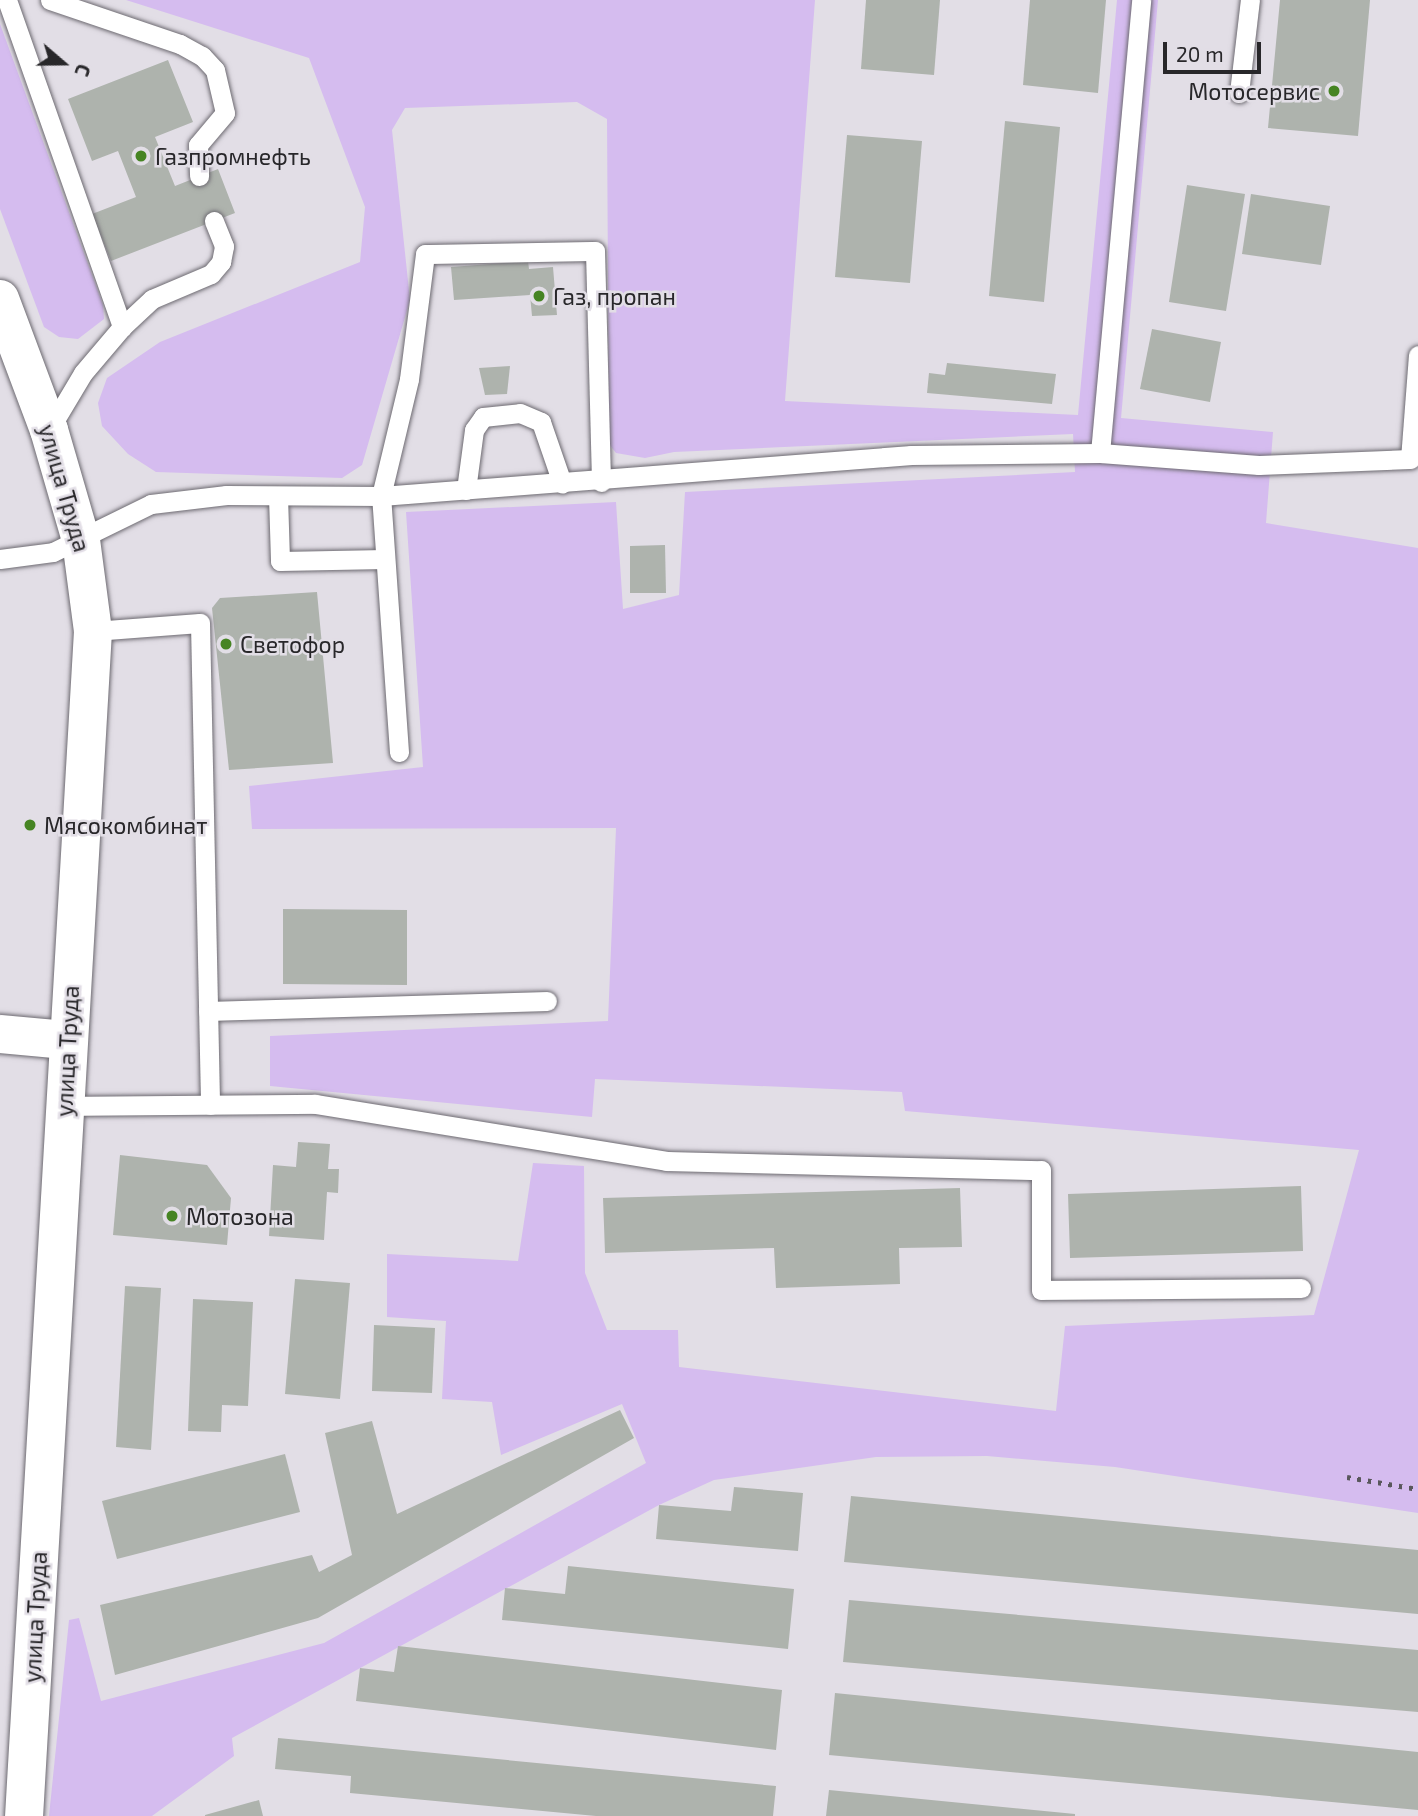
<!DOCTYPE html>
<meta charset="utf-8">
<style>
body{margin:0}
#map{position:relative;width:1418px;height:1816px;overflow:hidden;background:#e2dee6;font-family:"Exo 2",sans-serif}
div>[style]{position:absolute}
.green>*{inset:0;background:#d5bcef}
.building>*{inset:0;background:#aeb3ad}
.roads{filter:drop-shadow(0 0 2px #6d6a71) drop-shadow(0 0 2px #6d6a71)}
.service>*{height:19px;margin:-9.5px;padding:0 9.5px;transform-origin:9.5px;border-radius:9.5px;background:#fff}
.minor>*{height:38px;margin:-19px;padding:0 19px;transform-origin:19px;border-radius:19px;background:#fff}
.tertiary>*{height:38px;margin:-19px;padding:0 19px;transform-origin:19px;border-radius:19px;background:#fff}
.rail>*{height:5px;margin-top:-2.5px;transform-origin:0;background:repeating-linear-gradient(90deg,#59575c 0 3.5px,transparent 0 10.5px)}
.dots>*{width:19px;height:19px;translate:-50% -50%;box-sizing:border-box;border:4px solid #e2dee6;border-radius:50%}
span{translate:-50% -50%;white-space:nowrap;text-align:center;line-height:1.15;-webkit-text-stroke:5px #e2dee6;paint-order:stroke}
.poi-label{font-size:23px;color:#28272a}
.right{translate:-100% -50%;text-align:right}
.left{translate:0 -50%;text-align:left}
.street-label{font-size:23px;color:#28272a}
.north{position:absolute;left:28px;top:28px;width:70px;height:70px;-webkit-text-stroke:5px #e2dee6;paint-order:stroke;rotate:110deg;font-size:19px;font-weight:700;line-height:28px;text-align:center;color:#28272a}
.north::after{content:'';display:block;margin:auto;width:24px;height:32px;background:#28272a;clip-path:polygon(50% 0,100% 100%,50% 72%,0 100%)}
.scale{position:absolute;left:1163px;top:42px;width:98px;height:32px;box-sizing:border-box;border:4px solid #28272a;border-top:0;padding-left:9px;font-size:21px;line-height:24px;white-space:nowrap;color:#28272a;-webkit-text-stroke:5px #e2dee6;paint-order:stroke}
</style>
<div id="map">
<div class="green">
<i style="clip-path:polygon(126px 0,815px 0,785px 401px,1078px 415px,1117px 0,1158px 0,1121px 418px,1273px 432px,1266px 523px,1418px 548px,1418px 1513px,1115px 1467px,987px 1456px,876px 1457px,714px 1480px,659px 1505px,232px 1738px,234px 1756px,152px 1816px,49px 1816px,69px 1620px,79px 1618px,101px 1701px,324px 1643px,646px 1463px,622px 1404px,501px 1455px,492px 1402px,442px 1399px,446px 1321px,387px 1317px,387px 1254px,518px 1261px,533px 1163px,584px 1166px,585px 1273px,607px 1330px,678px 1330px,679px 1367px,1056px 1411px,1065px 1326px,1314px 1315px,1359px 1150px,905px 1111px,902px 1092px,595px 1079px,592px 1117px,270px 1086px,270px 1036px,608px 1021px,616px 828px,252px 829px,249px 786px,423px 767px,406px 512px,616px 502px,623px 609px,679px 595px,685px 492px,1075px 472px,1073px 434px,674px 452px,645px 458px,616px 453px,609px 444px,607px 119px,577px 102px,405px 108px,392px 130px,410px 300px,362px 465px,342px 478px,156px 472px,128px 454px,102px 426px,98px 403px,107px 378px,160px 342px,360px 262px,365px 207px,309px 58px)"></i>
<i style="clip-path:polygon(0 24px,103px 305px,104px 319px,78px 339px,59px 337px,44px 327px,0 209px)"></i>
</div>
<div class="building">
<i style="clip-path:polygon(866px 0,940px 0,934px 75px,861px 69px)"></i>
<i style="clip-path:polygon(1030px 0,1106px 0,1098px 93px,1023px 85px)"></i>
<i style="clip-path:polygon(1280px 0,1370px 0,1358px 136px,1268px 128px)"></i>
<i style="clip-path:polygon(168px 60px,193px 122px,155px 137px,175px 186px,218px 169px,235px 213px,111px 261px,92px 214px,136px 197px,118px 151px,92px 161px,68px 99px)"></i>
<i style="clip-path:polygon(1005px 121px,1060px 127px,1044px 302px,989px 296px)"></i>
<i style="clip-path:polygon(847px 135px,922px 141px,910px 283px,835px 277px)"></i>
<i style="clip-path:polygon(1187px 185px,1245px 194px,1226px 311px,1169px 302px)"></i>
<i style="clip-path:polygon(1251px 194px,1330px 206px,1321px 265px,1242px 254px)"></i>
<i style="clip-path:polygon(528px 261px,529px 269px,553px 267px,557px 315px,532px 316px,530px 295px,454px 300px,451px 267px)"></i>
<i style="clip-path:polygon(1152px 329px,1221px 342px,1210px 402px,1140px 389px)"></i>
<i style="clip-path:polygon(947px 363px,1056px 374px,1052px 404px,927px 393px,929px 373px,945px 375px)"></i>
<i style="clip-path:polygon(510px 366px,507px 394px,485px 395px,479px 368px)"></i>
<i style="clip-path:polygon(665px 545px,666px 593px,630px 593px,630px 546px)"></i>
<i style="clip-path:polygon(317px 592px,333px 763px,229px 770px,212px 608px,220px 598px)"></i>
<i style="clip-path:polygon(283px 909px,407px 910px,407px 985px,283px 984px)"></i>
<i style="clip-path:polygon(298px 1142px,330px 1144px,328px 1169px,339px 1169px,338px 1193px,327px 1192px,324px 1240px,269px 1236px,273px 1165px,296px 1167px)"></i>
<i style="clip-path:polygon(120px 1155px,207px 1165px,231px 1198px,227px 1245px,113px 1235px)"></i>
<i style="clip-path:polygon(1301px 1186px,1303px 1251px,1070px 1258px,1068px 1194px)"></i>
<i style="clip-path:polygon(960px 1188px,962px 1247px,899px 1248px,900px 1284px,776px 1288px,774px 1248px,605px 1253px,603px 1198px)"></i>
<i style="clip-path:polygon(295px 1279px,350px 1283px,340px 1399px,285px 1394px)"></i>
<i style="clip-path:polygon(125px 1286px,161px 1288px,151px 1450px,116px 1447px)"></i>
<i style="clip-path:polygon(193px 1299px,253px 1302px,248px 1406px,222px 1405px,221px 1432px,188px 1431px)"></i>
<i style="clip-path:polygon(374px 1325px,435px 1328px,432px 1393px,372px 1391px)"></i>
<i style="clip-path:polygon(620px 1410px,634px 1438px,318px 1618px,115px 1675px,100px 1605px,312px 1555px,319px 1572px,352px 1555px,325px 1433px,372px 1421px,397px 1514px)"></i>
<i style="clip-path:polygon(285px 1454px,300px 1512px,117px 1559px,102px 1501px)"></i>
<i style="clip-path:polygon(734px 1487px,803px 1493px,798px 1551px,656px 1539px,659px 1505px,731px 1511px)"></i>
<i style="clip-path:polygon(851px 1496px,1418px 1550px,1418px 1614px,844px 1562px)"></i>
<i style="clip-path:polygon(568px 1566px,794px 1589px,788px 1649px,502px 1620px,505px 1588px,565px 1594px)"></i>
<i style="clip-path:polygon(849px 1600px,1418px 1650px,1418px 1712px,843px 1662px)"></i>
<i style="clip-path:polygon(398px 1646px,782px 1690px,776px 1750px,356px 1701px,360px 1668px,394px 1672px)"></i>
<i style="clip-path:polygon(835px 1693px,1418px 1752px,1418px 1810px,829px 1755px)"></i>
<i style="clip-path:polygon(278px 1738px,776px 1786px,773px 1816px,596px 1816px,350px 1793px,351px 1776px,275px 1769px)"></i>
<i style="clip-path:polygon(829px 1790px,1075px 1814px,1075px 1816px,826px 1816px)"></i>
<i style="clip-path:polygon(259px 1800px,263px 1816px,205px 1816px,205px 1815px)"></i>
</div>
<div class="roads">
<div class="service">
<i style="left:7px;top:0;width:347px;rotate:70.6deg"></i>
<i style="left:50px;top:0;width:137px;rotate:18.7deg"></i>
<i style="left:180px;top:44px;width:25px;rotate:29deg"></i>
<i style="left:202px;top:56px;width:19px;rotate:47deg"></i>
<i style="left:215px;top:70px;width:44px;rotate:76.9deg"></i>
<i style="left:225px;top:113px;width:42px;rotate:130.2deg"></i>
<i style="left:198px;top:145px;width:31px;rotate:88deg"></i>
<i style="left:1239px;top:93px;width:94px;rotate:-83.3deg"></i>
<i style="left:49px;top:430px;width:66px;rotate:-59.2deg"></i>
<i style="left:83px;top:373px;width:60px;rotate:-49.7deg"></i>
<i style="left:122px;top:327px;width:41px;rotate:-43deg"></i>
<i style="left:152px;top:299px;width:64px;rotate:-23deg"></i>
<i style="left:211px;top:274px;width:16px;rotate:-50deg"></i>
<i style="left:221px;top:262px;width:16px;rotate:-79deg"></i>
<i style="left:224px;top:246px;width:27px;rotate:-112deg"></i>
<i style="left:1100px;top:453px;width:455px;rotate:-84.8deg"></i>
<i style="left:466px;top:490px;width:61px;rotate:-82.4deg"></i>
<i style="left:474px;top:430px;width:16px;rotate:-55deg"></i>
<i style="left:483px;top:417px;width:37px;rotate:-6deg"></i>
<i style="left:520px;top:413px;width:23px;rotate:23deg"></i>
<i style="left:541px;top:422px;width:65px;rotate:71deg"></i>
<i style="left:278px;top:496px;width:65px;rotate:88.2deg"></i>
<i style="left:280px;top:561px;width:105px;rotate:-1.1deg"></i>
<i style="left:0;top:559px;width:53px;rotate:-7.5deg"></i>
<i style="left:53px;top:552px;width:109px;rotate:-26.1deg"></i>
<i style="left:151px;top:504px;width:76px;rotate:-6.8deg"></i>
<i style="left:226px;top:495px;width:155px;rotate:0.4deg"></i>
<i style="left:381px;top:496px;width:532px;rotate:-4.42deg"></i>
<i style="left:911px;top:455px;width:189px;rotate:-0.6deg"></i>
<i style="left:1100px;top:453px;width:159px;rotate:4.3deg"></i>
<i style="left:1259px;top:465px;width:151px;rotate:-2.3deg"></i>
<i style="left:1410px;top:459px;width:104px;rotate:-85.6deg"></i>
<i style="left:93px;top:631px;width:107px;rotate:-4.3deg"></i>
<i style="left:200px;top:623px;width:482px;rotate:88.8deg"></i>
<i style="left:399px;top:752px;width:257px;rotate:-94deg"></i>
<i style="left:381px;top:496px;width:120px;rotate:-76.5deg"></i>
<i style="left:409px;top:379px;width:126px;rotate:-82.7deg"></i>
<i style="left:425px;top:254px;width:170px;rotate:-1deg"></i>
<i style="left:595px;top:251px;width:231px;rotate:88.5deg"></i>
<i style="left:208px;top:1011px;width:339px;rotate:-1.7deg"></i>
<i style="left:63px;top:1106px;width:252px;rotate:-0.5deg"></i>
<i style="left:315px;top:1104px;width:356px;rotate:9.2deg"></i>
<i style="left:666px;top:1161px;width:375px;rotate:1.4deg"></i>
<i style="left:1041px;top:1170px;width:120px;rotate:90deg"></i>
<i style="left:1041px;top:1290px;width:260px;rotate:-0.4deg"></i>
</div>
<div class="minor">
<i style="left:0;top:1034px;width:66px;rotate:5.2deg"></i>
</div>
<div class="tertiary">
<i style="left:0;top:299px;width:140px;rotate:69.5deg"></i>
<i style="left:49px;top:430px;width:115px;rotate:73.8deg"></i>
<i style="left:81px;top:540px;width:92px;rotate:82.5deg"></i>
<i style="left:93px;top:631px;width:1187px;rotate:93.33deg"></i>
</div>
</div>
<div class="rail">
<i style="left:1347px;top:1477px;width:72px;rotate:9.6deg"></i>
</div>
<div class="dots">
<i style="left:1334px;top:91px;background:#468423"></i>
<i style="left:141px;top:156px;background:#468423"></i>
<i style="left:539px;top:296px;background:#468423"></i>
<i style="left:226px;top:644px;background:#468423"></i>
<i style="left:30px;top:825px;background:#468423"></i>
<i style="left:172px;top:1216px;background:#468423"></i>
</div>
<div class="poi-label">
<span class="right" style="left:1320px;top:91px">Мотосервис</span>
<span class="left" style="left:155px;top:156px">Газпромнефть</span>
<span class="left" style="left:553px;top:296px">Газ, пропан</span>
<span class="left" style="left:240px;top:644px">Светофор</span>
<span class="left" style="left:44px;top:825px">Мясокомбинат</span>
<span class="left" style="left:186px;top:1216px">Мотозона</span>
</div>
<div class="street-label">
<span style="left:65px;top:488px;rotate:74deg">улица Труда</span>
<span style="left:67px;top:1051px;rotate:-87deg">улица Труда</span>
<span style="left:35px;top:1617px;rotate:-87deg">улица Труда</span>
</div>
<div class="north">С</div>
<div class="scale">20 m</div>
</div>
